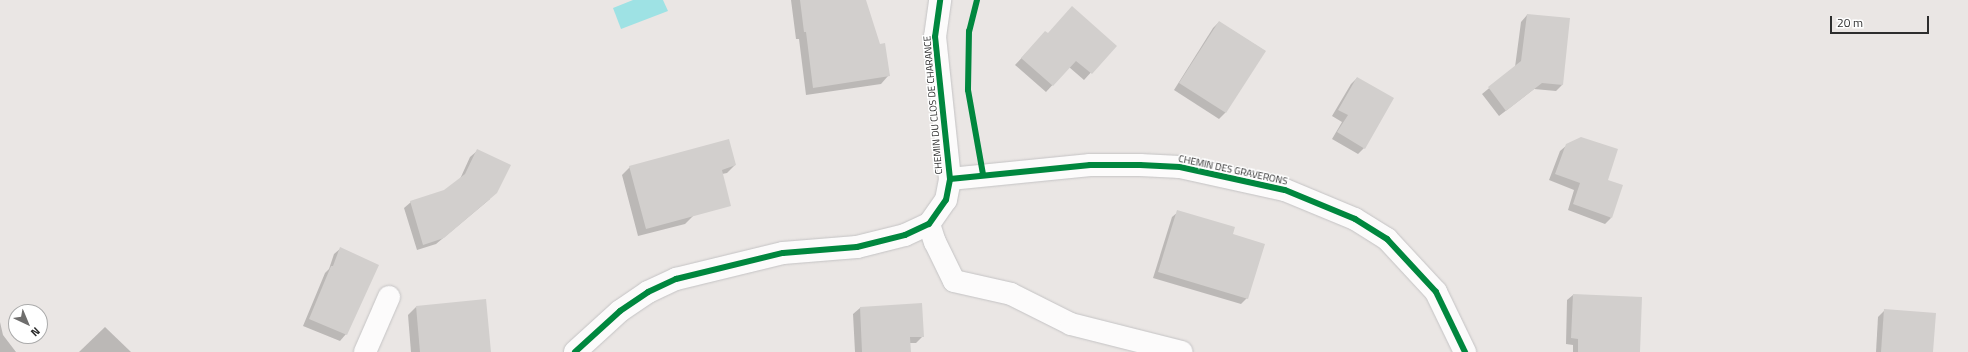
<!DOCTYPE html>
<style>
body{margin:0}
#map{position:relative;width:1968px;height:352px;overflow:hidden;background:#eae6e4;font-family:"Titillium Web",sans-serif}
div>[style]{position:absolute}
.water>*{inset:0;background:#9ee2e4}
.shadow>*{inset:0;background:#0003}
.building>*{inset:0;background:#d2cfcd}
.roads{filter:drop-shadow(0 0 1px #c4c3c4) drop-shadow(0 0 1px #c4c3c4)}
.minor>*{height:22px;margin:-11px;padding:0 11px;transform-origin:11px;border-radius:11px;background:#fcfbfb}
.cycleway>*{height:6px;margin:-3px;padding:0 3px;transform-origin:3px;border-radius:3px;background:#00873e}
span{translate:-50% -50%;white-space:nowrap;text-align:center;line-height:1.15;-webkit-text-stroke:3px #fff;paint-order:stroke}
.street-label{font-size:10px;color:#2d2d2d}
.north{position:absolute;left:8px;top:304px;width:40px;height:40px;box-sizing:border-box;background:#fff;border:1px solid #ababab;border-radius:50%;rotate:136deg;font-size:11px;font-weight:700;line-height:16px;text-align:center;color:#2d2d2d}
.north::after{content:'';display:block;margin:auto;width:14px;height:18px;background:#6f6e6d;clip-path:polygon(50% 0,100% 100%,50% 72%,0 100%)}
.scale{position:absolute;left:1830px;top:16px;width:99px;height:18px;box-sizing:border-box;border:2px solid #2d2d2d;border-top:0;padding-left:5px;font-size:12px;line-height:14px;white-space:nowrap;color:#2d2d2d;-webkit-text-stroke:3px #fff;paint-order:stroke}
</style>
<div id="map">
<div class="water">
<i style="clip-path:polygon(633px 0,663px 0,668px 11px,621px 29px,613px 8px)"></i>
</div>
<div class="shadow">
<i style="clip-path:polygon(791px 0,865px 0,888px 76px,881px 84px,806px 95px,799px 39px,796px 39px)"></i>
<i style="clip-path:polygon(1527px 15px,1569px 19px,1562px 85px,1556px 91px,1534px 89px,1499px 116px,1482px 94px,1515px 67px,1521px 22px)"></i>
<i style="clip-path:polygon(1219px 22px,1265px 51px,1225px 113px,1219px 119px,1174px 90px,1213px 28px)"></i>
<i style="clip-path:polygon(1039px 39px,1115px 46px,1084px 80px,1069px 67px,1046px 92px,1015px 65px)"></i>
<i style="clip-path:polygon(1357px 78px,1364px 148px,1358px 154px,1332px 139px,1342px 122px,1332px 116px,1351px 84px)"></i>
<i style="clip-path:polygon(1567px 145px,1611px 218px,1605px 224px,1568px 210px,1574px 190px,1549px 180px,1560px 151px)"></i>
<i style="clip-path:polygon(477px 151px,490px 199px,436px 244px,417px 250px,404px 208px,411px 202px,445px 191px,460px 179px,470px 157px)"></i>
<i style="clip-path:polygon(735px 165px,727px 173px,722px 174px,694px 215px,685px 224px,638px 236px,622px 175px,630px 167px)"></i>
<i style="clip-path:polygon(1178px 212px,1232px 235px,1247px 298px,1241px 304px,1153px 278px,1172px 217px)"></i>
<i style="clip-path:polygon(341px 248px,346px 334px,340px 341px,303px 326px,325px 273px,329px 269px,334px 254px)"></i>
<i style="clip-path:polygon(1573px 295px,1639px 352px,1573px 352px,1573px 345px,1566px 344px,1567px 300px)"></i>
<i style="clip-path:polygon(921px 304px,923px 336px,916px 343px,909px 343px,910px 352px,855px 352px,853px 314px,860px 308px)"></i>
<i style="clip-path:polygon(416px 307px,490px 352px,411px 352px,408px 315px)"></i>
<i style="clip-path:polygon(1885px 310px,1932px 352px,1876px 352px,1878px 317px)"></i>
<i style="clip-path:polygon(0 322px,3px 335px,16px 352px,0 352px)"></i>
<i style="clip-path:polygon(105px 327px,131px 352px,79px 352px)"></i>
</div>
<div class="building">
<i style="clip-path:polygon(800px 0,866px 0,880px 44px,885px 43px,890px 76px,813px 88px,806px 32px,804px 32px)"></i>
<i style="clip-path:polygon(1072px 6px,1117px 46px,1092px 74px,1076px 61px,1053px 86px,1021px 58px,1045px 31px,1048px 33px)"></i>
<i style="clip-path:polygon(1527px 14px,1570px 18px,1563px 85px,1542px 83px,1506px 111px,1488px 87px,1521px 61px)"></i>
<i style="clip-path:polygon(1219px 21px,1266px 51px,1226px 113px,1179px 83px)"></i>
<i style="clip-path:polygon(1357px 77px,1394px 98px,1365px 149px,1337px 132px,1348px 115px,1338px 110px)"></i>
<i style="clip-path:polygon(1581px 137px,1618px 149px,1608px 180px,1623px 185px,1612px 218px,1573px 204px,1580px 183px,1555px 174px,1566px 144px)"></i>
<i style="clip-path:polygon(729px 139px,736px 165px,722px 170px,731px 206px,646px 229px,629px 166px)"></i>
<i style="clip-path:polygon(477px 149px,511px 165px,497px 193px,444px 238px,423px 245px,410px 201px,444px 190px,465px 174px)"></i>
<i style="clip-path:polygon(1177px 210px,1235px 227px,1233px 234px,1265px 244px,1248px 299px,1158px 272px)"></i>
<i style="clip-path:polygon(340px 247px,379px 265px,347px 335px,309px 319px,331px 266px,333px 266px)"></i>
<i style="clip-path:polygon(1573px 294px,1642px 297px,1640px 352px,1578px 352px,1578px 339px,1571px 338px)"></i>
<i style="clip-path:polygon(486px 299px,491px 352px,420px 352px,416px 306px)"></i>
<i style="clip-path:polygon(922px 303px,924px 337px,910px 337px,911px 352px,862px 352px,860px 307px)"></i>
<i style="clip-path:polygon(1884px 309px,1936px 313px,1933px 352px,1881px 352px)"></i>
</div>
<div class="roads">
<div class="minor">
<i style="left:950px;top:179px;width:141px;rotate:-5.7deg"></i>
<i style="left:1090px;top:165px;width:50px"></i>
<i style="left:1140px;top:165px;width:40px;rotate:2.9deg"></i>
<i style="left:1180px;top:167px;width:107px;rotate:12.4deg"></i>
<i style="left:1285px;top:190px;width:76px;rotate:22.5deg"></i>
<i style="left:1355px;top:219px;width:38px;rotate:32deg"></i>
<i style="left:1387px;top:239px;width:72px;rotate:47.2deg"></i>
<i style="left:1436px;top:292px;width:67px;rotate:64.2deg"></i>
<i style="left:929px;top:224px;width:19px;rotate:72deg"></i>
<i style="left:935px;top:242px;width:43px;rotate:64deg"></i>
<i style="left:954px;top:281px;width:58px;rotate:12.8deg"></i>
<i style="left:1011px;top:294px;width:67px;rotate:26.6deg"></i>
<i style="left:1071px;top:324px;width:114px;rotate:14.2deg"></i>
<i style="left:365px;top:352px;width:60px;rotate:-66.4deg"></i>
<i style="left:575px;top:352px;width:61px;rotate:-42.3deg"></i>
<i style="left:620px;top:311px;width:34px;rotate:-34deg"></i>
<i style="left:648px;top:292px;width:31px;rotate:-25deg"></i>
<i style="left:676px;top:279px;width:110px;rotate:-13.7deg"></i>
<i style="left:783px;top:253px;width:74px;rotate:-4.6deg"></i>
<i style="left:857px;top:247px;width:49px;rotate:-14deg"></i>
<i style="left:905px;top:235px;width:26px;rotate:-25deg"></i>
<i style="left:929px;top:224px;width:29px;rotate:-55deg"></i>
<i style="left:946px;top:200px;width:21px;rotate:-79deg"></i>
<i style="left:950px;top:179px;width:143px;rotate:-96deg"></i>
<i style="left:935px;top:37px;width:37px;rotate:-82deg"></i>
</div>
</div>
<div class="cycleway">
<i style="left:977px;top:0;width:32px;rotate:104deg"></i>
<i style="left:969px;top:31px;width:59px;rotate:91deg"></i>
<i style="left:968px;top:90px;width:85px;rotate:79.9deg"></i>
<i style="left:950px;top:179px;width:141px;rotate:-5.7deg"></i>
<i style="left:1090px;top:165px;width:50px"></i>
<i style="left:1140px;top:165px;width:40px;rotate:2.9deg"></i>
<i style="left:1180px;top:167px;width:107px;rotate:12.4deg"></i>
<i style="left:1285px;top:190px;width:76px;rotate:22.5deg"></i>
<i style="left:1355px;top:219px;width:38px;rotate:32deg"></i>
<i style="left:1387px;top:239px;width:72px;rotate:47.2deg"></i>
<i style="left:1436px;top:292px;width:67px;rotate:64.2deg"></i>
<i style="left:575px;top:352px;width:61px;rotate:-42.3deg"></i>
<i style="left:620px;top:311px;width:34px;rotate:-34deg"></i>
<i style="left:648px;top:292px;width:31px;rotate:-25deg"></i>
<i style="left:676px;top:279px;width:110px;rotate:-13.7deg"></i>
<i style="left:783px;top:253px;width:74px;rotate:-4.6deg"></i>
<i style="left:857px;top:247px;width:49px;rotate:-14deg"></i>
<i style="left:905px;top:235px;width:26px;rotate:-25deg"></i>
<i style="left:929px;top:224px;width:29px;rotate:-55deg"></i>
<i style="left:946px;top:200px;width:21px;rotate:-79deg"></i>
<i style="left:950px;top:179px;width:143px;rotate:-96deg"></i>
<i style="left:935px;top:37px;width:37px;rotate:-82deg"></i>
</div>
<div class="street-label">
<span style="left:933px;top:105px;rotate:-95deg">CHEMIN DU CLOS DE CHARANCE</span>
<span style="left:1233px;top:170px;rotate:12deg">CHEMIN DES GRAVERONS</span>
</div>
<div class="north">N</div>
<div class="scale">20 m</div>
</div>
